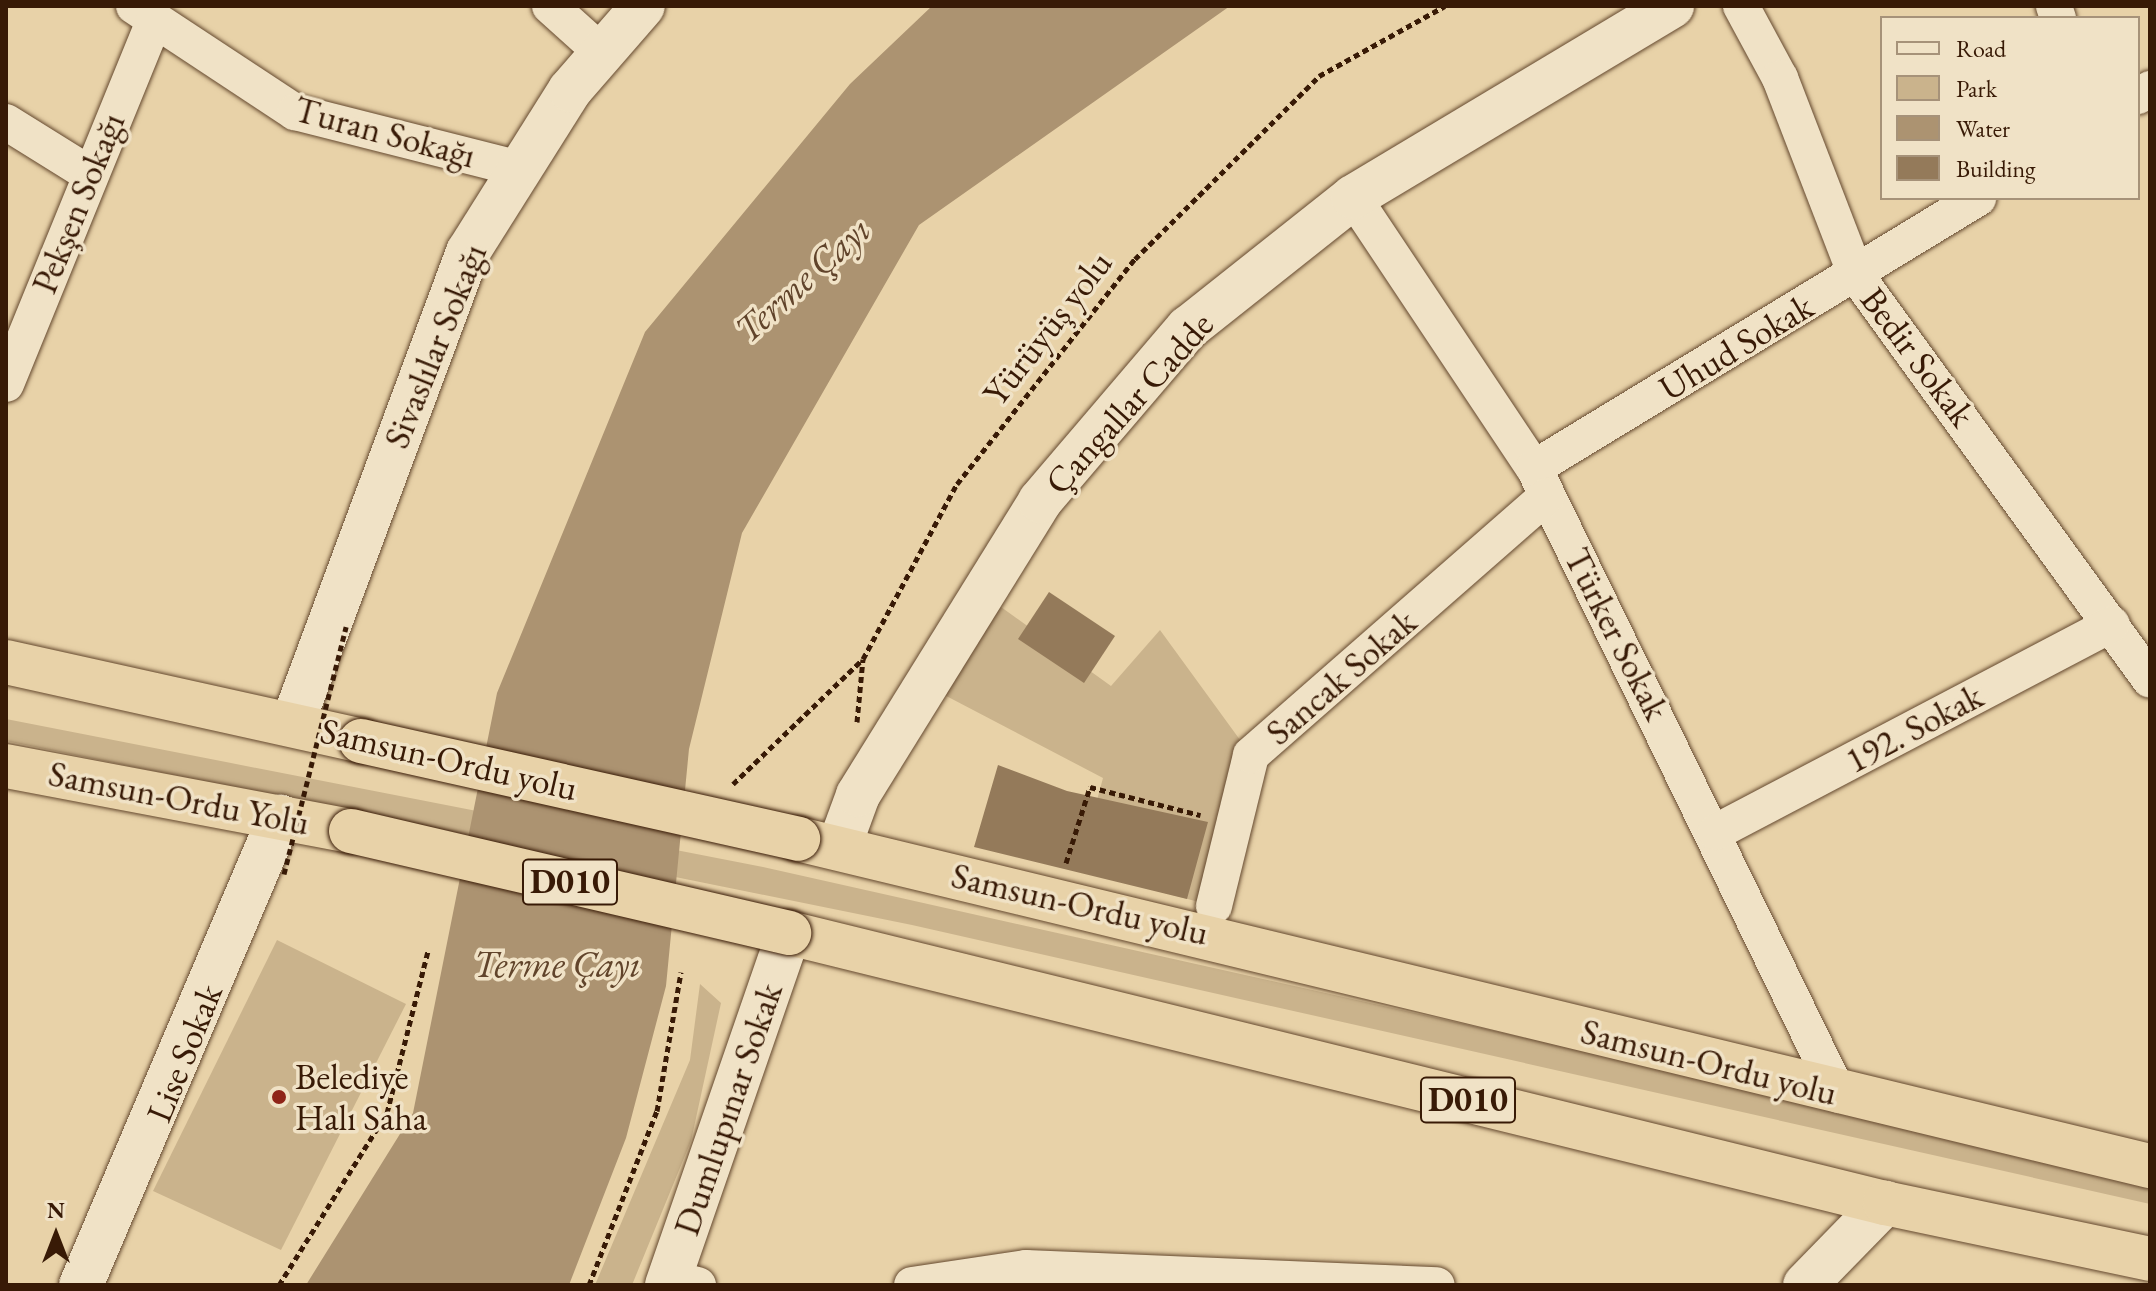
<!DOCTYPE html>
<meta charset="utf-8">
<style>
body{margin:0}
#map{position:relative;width:2156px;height:1291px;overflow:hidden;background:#e8d2a8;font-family:"EB Garamond",serif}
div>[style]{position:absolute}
.green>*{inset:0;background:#cab38c}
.water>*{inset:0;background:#ac9371}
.building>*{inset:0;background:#947a5a}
.path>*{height:5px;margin-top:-2.5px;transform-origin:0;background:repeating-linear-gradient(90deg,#381a06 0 6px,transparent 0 10px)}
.roads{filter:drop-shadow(0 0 2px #64482e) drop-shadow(0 0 2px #64482e)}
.street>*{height:36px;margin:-18px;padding:0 18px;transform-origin:18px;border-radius:18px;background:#f0e2c6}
.secondary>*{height:44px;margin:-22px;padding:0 22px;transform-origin:22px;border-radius:22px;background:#f0e2c6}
.highway>*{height:44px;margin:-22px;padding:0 22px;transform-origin:22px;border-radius:22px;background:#e8d2a8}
.path-bridge>*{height:5px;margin-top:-2.5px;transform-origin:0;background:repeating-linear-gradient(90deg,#381a06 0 6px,transparent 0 10px)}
.bridges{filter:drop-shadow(0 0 2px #381a06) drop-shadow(0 0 2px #381a06)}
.highway-bridge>*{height:44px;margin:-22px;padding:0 22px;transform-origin:22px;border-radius:22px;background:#e8d2a8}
.dots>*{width:22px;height:22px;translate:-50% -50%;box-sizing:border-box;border:4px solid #f0e2c6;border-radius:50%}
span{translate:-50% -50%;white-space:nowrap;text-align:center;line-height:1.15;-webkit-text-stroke:7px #f0e2c6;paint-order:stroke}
.shield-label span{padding:2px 6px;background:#f0e2c6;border:2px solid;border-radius:6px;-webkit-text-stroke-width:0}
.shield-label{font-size:34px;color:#381a06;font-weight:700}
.street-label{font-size:36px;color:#381a06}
.poi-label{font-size:36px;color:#381a06}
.left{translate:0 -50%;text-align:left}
.water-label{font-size:38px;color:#61442b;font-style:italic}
.frame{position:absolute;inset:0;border:8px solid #381a06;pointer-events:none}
.legend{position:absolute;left:1880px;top:16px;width:260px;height:184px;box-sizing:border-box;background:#f0e2c6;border:2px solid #a69279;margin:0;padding:10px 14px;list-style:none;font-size:24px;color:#381a06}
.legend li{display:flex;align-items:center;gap:16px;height:40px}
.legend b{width:40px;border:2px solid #a69279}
.north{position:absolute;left:16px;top:1195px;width:80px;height:80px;-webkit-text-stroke:6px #f0e2c6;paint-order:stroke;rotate:0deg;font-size:22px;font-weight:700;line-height:32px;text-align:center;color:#381a06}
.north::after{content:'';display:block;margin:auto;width:28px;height:36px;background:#381a06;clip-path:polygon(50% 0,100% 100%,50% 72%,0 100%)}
</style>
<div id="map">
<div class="green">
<i style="clip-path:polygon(983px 594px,1111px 686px,1160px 630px,1251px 755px,1214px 906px,1078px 870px,1103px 778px,931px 688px)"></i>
<i style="clip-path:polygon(6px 719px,763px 867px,1785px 1096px,2150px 1179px,2150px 1204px,912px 925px,6px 741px)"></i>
<i style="clip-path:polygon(277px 940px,406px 1004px,281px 1250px,153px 1191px)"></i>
<i style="clip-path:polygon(700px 984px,721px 1003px,691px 1141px,632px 1285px,595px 1285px,690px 1060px)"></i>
</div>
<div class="water">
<i style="clip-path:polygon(932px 6px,1230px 6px,919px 225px,742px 533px,689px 749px,666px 986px,626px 1138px,569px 1285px,306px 1285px,413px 1113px,497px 693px,645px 332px,850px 84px)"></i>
</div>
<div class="building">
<i style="clip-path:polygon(1049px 592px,1115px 636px,1084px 683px,1018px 639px)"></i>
<i style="clip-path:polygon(998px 765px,1067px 791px,1208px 822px,1187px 899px,974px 847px)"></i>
</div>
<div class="path">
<i style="left:857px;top:722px;width:63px;rotate:-84.6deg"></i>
<i style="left:863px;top:659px;width:199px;rotate:-61.8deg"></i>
<i style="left:957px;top:484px;width:287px;rotate:-51.7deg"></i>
<i style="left:1135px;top:259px;width:260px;rotate:-44.8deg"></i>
<i style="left:1319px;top:76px;width:144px;rotate:-29.1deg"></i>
<i style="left:733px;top:784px;width:180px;rotate:-43.9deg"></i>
<i style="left:1066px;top:863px;width:80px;rotate:-72.5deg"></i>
<i style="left:1090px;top:787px;width:114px;rotate:14.3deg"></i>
<i style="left:279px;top:1285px;width:203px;rotate:-57.9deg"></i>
<i style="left:387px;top:1113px;width:167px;rotate:-75.8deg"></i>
<i style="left:589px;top:1285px;width:187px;rotate:-68.7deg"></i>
<i style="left:657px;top:1111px;width:141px;rotate:-80.2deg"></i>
</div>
<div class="roads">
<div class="street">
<i style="left:134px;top:6px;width:193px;rotate:33.4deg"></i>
<i style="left:295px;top:112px;width:232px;rotate:14.2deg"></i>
<i style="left:550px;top:6px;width:69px;rotate:42deg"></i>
<i style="left:1741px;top:6px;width:82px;rotate:61.6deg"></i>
<i style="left:1780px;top:78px;width:211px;rotate:68.9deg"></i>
<i style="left:1856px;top:275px;width:500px;rotate:54deg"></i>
<i style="left:2054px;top:6px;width:13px;rotate:72deg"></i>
<i style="left:2138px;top:96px;width:14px;rotate:-30deg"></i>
<i style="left:6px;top:122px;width:97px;rotate:31.9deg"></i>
<i style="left:1353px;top:197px;width:326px;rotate:56.3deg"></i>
<i style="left:1534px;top:468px;width:697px;rotate:64.06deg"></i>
<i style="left:6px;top:384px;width:391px;rotate:-67.8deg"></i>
<i style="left:1534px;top:468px;width:520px;rotate:-31.3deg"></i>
<i style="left:1716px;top:832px;width:447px;rotate:-27.7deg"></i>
<i style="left:1214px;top:906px;width:155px;rotate:-76.2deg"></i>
<i style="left:1251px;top:755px;width:393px;rotate:-41.2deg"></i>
<i style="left:669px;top:1278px;width:30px;rotate:14deg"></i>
<i style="left:912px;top:1285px;width:115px;rotate:-8.5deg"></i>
<i style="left:1026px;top:1268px;width:411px;rotate:2.4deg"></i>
</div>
<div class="secondary">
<i style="left:293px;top:722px;width:502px;rotate:-69.58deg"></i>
<i style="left:468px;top:252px;width:191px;rotate:-57.8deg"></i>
<i style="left:570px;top:90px;width:111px;rotate:-49deg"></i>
<i style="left:839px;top:847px;width:55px;rotate:-69.9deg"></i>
<i style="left:858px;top:795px;width:346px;rotate:-58.2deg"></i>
<i style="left:1040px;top:501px;width:228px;rotate:-49.5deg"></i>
<i style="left:1188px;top:328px;width:211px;rotate:-38.4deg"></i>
<i style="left:1353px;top:197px;width:372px;rotate:-30.9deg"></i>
<i style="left:81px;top:1285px;width:509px;rotate:-66.96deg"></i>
<i style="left:667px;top:1285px;width:373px;rotate:-70.9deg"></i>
<i style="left:1805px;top:1285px;width:115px;rotate:-45.7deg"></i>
</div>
<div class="highway">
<i style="left:6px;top:662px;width:364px;rotate:12.5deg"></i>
<i style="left:6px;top:766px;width:351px;rotate:10.7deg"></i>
<i style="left:798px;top:839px;width:1391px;rotate:13.6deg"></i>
<i style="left:789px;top:933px;width:1129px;rotate:13.84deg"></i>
<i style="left:1885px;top:1203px;width:271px;rotate:11.9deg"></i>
</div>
</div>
<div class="path-bridge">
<i style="left:284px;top:874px;width:255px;rotate:-75.9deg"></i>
</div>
<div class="bridges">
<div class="highway-bridge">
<i style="left:361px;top:741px;width:448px;rotate:12.6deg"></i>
<i style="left:351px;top:831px;width:450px;rotate:13.1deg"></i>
</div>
</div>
<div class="dots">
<i style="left:279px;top:1097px;background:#8f2418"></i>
</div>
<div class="shield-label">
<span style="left:570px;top:882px">D010</span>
<span style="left:1468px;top:1100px">D010</span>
</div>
<div class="street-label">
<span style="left:385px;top:132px;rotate:15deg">Turan Sokağı</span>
<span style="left:78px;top:203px;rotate:-68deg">Pekşen Sokağı</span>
<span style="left:1047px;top:328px;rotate:-52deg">Yürüyüş yolu</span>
<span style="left:435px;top:346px;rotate:-68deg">Sivaslılar Sokağı</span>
<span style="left:1736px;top:347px;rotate:-31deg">Uhud Sokak</span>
<span style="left:1918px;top:357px;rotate:53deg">Bedir Sokak</span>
<span style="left:1129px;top:403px;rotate:-48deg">Çangallar Cadde</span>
<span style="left:1617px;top:634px;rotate:63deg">Türker Sokak</span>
<span style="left:1341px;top:677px;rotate:-41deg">Sancak Sokak</span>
<span style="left:1914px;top:728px;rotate:-28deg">192. Sokak</span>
<span style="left:449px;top:759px;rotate:13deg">Samsun-Ordu yolu</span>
<span style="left:179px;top:798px;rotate:11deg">Samsun-Ordu Yolu</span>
<span style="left:1080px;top:904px;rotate:13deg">Samsun-Ordu yolu</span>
<span style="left:184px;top:1053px;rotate:-68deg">Lise Sokak</span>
<span style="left:1709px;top:1062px;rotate:14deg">Samsun-Ordu yolu</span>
<span style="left:728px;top:1109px;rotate:-71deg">Dumlupınar Sokak</span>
</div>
<div class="poi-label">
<span class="left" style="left:295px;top:1097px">Belediye<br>Halı Saha</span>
</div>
<div class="water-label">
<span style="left:802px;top:279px;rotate:-42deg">Terme Çayı</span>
<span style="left:557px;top:964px">Terme Çayı</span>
</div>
<div class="frame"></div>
<ul class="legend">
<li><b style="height:10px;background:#f0e2c6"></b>Road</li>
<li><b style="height:22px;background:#cab38c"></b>Park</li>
<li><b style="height:22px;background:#ac9371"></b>Water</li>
<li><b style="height:22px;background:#947a5a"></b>Building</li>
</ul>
<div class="north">N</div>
</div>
